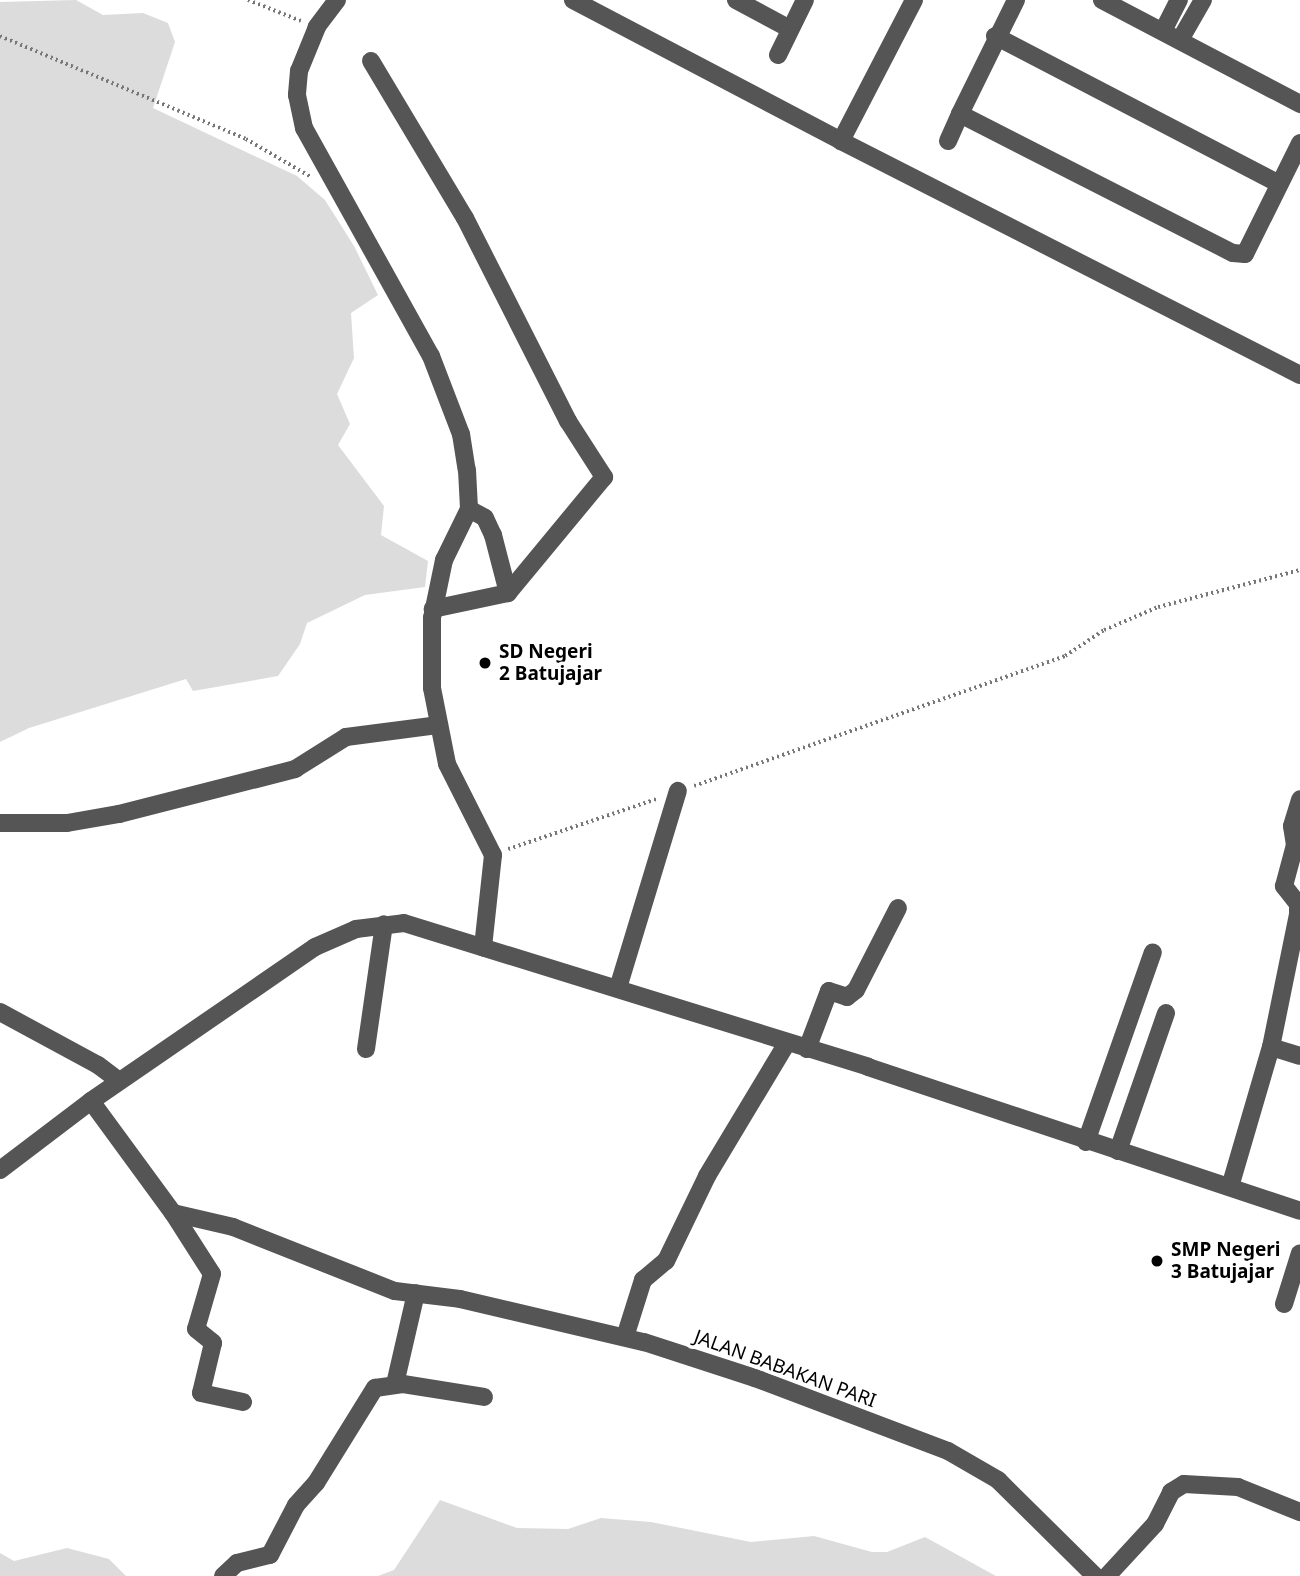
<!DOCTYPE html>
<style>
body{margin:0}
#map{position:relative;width:1300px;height:1576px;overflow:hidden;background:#fff;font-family:"Noto Sans",sans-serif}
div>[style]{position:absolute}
.green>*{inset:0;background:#dcdcdc}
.path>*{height:3.5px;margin-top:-1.75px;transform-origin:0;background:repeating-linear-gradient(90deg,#777 0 2px,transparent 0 5.5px)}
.minor>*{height:18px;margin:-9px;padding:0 9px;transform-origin:9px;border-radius:9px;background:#555}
.dots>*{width:19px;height:19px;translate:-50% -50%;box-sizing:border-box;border:4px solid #fff;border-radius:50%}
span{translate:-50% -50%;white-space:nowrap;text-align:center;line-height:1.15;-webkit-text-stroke:7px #fff;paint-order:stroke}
.poi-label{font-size:19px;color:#000;font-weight:700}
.left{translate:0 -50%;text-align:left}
.street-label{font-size:19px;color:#000}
</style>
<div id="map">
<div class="green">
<i style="clip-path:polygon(76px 0,103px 15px,143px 13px,168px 23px,175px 42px,153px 108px,297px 176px,325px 200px,354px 246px,378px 295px,351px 313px,354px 358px,337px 394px,350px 424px,338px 445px,384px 506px,381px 535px,428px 561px,425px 587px,365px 595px,307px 623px,300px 644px,278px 676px,193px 691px,186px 679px,29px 728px,0 742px,0 2px)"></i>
<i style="clip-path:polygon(440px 1500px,517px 1528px,568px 1529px,601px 1518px,651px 1522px,751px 1542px,814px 1536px,872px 1552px,887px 1552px,925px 1537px,996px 1576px,378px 1576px,394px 1570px)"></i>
<i style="clip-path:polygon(67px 1548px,109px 1559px,126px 1576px,0 1576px,0 1553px,14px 1561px)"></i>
</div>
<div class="path">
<i style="left:248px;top:0;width:57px;rotate:21.6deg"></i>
<i style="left:0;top:36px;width:267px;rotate:22.7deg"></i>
<i style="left:246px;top:139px;width:75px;rotate:30.3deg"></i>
<i style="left:694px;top:786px;width:393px;rotate:-19.3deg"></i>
<i style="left:1065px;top:656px;width:47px;rotate:-33.7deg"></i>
<i style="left:1104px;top:630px;width:59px;rotate:-23.1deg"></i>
<i style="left:1158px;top:607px;width:147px;rotate:-14.6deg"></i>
<i style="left:508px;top:849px;width:157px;rotate:-18.6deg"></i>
</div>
<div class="minor">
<i style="left:337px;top:0;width:34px;rotate:127deg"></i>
<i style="left:317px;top:27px;width:48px;rotate:112.2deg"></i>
<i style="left:299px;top:71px;width:24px;rotate:95deg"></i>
<i style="left:297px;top:95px;width:34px;rotate:78deg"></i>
<i style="left:304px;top:128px;width:261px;rotate:60.9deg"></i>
<i style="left:431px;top:356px;width:84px;rotate:69deg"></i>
<i style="left:461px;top:434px;width:36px;rotate:81deg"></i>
<i style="left:467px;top:470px;width:39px;rotate:87deg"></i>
<i style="left:469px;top:509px;width:57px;rotate:116.1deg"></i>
<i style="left:444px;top:560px;width:59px;rotate:101.7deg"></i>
<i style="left:432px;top:618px;width:70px;rotate:90deg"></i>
<i style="left:432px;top:688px;width:77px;rotate:78.8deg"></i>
<i style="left:447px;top:764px;width:102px;rotate:63.2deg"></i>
<i style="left:493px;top:855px;width:93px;rotate:96.2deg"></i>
<i style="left:573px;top:0;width:303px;rotate:27.7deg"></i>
<i style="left:736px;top:0;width:61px;rotate:28.2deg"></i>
<i style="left:914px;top:0;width:159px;rotate:117.4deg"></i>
<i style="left:841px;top:141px;width:515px;rotate:27.01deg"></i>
<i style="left:1016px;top:0;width:127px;rotate:116.2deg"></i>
<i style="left:960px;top:114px;width:306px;rotate:27deg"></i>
<i style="left:1233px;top:253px;width:12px;rotate:5deg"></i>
<i style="left:1245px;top:254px;width:124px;rotate:-63.6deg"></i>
<i style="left:1102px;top:0;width:224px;rotate:27.7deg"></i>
<i style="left:1163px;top:31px;width:35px;rotate:-63deg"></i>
<i style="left:995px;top:36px;width:320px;rotate:27.5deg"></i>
<i style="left:1180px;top:40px;width:46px;rotate:-60.1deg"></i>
<i style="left:778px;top:55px;width:61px;rotate:-63.9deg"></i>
<i style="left:371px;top:61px;width:183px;rotate:59.1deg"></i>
<i style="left:465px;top:218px;width:228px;rotate:63.1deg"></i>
<i style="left:568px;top:421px;width:67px;rotate:57.3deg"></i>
<i style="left:604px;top:477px;width:151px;rotate:129.6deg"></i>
<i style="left:508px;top:593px;width:77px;rotate:168deg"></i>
<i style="left:948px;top:141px;width:30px;rotate:-66deg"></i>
<i style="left:469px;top:509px;width:18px;rotate:29deg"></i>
<i style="left:485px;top:518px;width:19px;rotate:65deg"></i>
<i style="left:493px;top:535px;width:60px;rotate:75.5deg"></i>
<i style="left:0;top:823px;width:67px"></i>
<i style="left:67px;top:823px;width:53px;rotate:-9.8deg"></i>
<i style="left:119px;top:814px;width:182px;rotate:-14.3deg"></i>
<i style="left:295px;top:769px;width:60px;rotate:-32.1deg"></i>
<i style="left:346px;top:737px;width:94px;rotate:-7.4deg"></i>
<i style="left:618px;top:988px;width:206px;rotate:-73.1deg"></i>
<i style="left:0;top:1012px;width:111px;rotate:28.4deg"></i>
<i style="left:98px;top:1065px;width:26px;rotate:37deg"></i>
<i style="left:1271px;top:1047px;width:30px;rotate:17deg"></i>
<i style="left:366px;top:1049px;width:126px;rotate:-81.8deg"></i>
<i style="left:807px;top:1049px;width:62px;rotate:-69.2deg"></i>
<i style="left:829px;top:991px;width:19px;rotate:18deg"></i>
<i style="left:847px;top:997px;width:11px;rotate:-38deg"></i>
<i style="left:856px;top:990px;width:92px;rotate:-62.9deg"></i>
<i style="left:91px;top:1101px;width:139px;rotate:53.8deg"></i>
<i style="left:173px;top:1213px;width:62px;rotate:13.1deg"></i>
<i style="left:233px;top:1227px;width:174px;rotate:21.6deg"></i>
<i style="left:395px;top:1291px;width:65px;rotate:7deg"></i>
<i style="left:460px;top:1299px;width:189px;rotate:13.2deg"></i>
<i style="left:644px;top:1342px;width:117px;rotate:18deg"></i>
<i style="left:755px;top:1378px;width:206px;rotate:20.7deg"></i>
<i style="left:948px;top:1451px;width:58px;rotate:30.1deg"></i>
<i style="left:998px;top:1480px;width:136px;rotate:44.7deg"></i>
<i style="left:1086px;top:1142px;width:201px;rotate:-70.6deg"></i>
<i style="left:1118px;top:1151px;width:146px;rotate:-70.8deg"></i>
<i style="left:0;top:1170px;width:114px;rotate:-37.2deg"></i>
<i style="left:91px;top:1101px;width:272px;rotate:-34.5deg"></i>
<i style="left:315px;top:947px;width:45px;rotate:-23.7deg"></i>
<i style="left:356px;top:929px;width:48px;rotate:-7.1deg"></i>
<i style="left:404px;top:923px;width:486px;rotate:17.2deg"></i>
<i style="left:868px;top:1067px;width:455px;rotate:18.4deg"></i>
<i style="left:1230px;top:1187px;width:146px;rotate:-73.7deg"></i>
<i style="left:1271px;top:1047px;width:136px;rotate:-78.5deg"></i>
<i style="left:1298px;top:914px;width:10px;rotate:-90deg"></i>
<i style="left:1298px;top:904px;width:23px;rotate:-128deg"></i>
<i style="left:1284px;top:886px;width:42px;rotate:-75deg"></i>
<i style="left:1295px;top:845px;width:19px;rotate:-99deg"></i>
<i style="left:1292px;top:826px;width:28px;rotate:-73deg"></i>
<i style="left:173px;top:1213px;width:72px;rotate:57.4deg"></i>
<i style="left:212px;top:1274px;width:57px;rotate:106.2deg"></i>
<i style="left:196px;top:1329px;width:22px;rotate:39deg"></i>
<i style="left:213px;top:1343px;width:51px;rotate:103.5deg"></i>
<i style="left:201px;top:1393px;width:43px;rotate:12.1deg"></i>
<i style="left:1284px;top:1304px;width:53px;rotate:-72.6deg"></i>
<i style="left:625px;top:1337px;width:60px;rotate:-72.5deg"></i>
<i style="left:643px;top:1280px;width:30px;rotate:-40deg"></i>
<i style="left:666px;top:1261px;width:94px;rotate:-64.2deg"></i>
<i style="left:707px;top:1176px;width:155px;rotate:-59deg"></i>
<i style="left:395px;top:1384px;width:93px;rotate:-77deg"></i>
<i style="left:223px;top:1576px;width:19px;rotate:-43deg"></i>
<i style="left:237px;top:1563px;width:34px;rotate:-14deg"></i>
<i style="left:270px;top:1555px;width:56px;rotate:-62.5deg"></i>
<i style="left:296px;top:1505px;width:30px;rotate:-48deg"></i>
<i style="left:316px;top:1483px;width:112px;rotate:-58.2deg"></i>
<i style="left:375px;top:1388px;width:28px;rotate:-8deg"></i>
<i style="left:403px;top:1384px;width:82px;rotate:9.1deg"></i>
<i style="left:1107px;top:1576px;width:71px;rotate:-47.3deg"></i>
<i style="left:1155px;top:1524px;width:36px;rotate:-63deg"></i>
<i style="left:1171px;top:1492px;width:15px;rotate:-32deg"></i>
<i style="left:1184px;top:1484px;width:54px;rotate:3.2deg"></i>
<i style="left:1238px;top:1487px;width:67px;rotate:22deg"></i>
</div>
<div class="dots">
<i style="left:485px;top:663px;background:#000"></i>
<i style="left:1157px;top:1261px;background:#000"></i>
</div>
<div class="poi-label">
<span class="left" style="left:499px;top:663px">SD Negeri<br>2 Batujajar</span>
<span class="left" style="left:1171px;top:1261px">SMP Negeri<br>3 Batujajar</span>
</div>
<div class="street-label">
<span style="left:785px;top:1369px;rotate:20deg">JALAN BABAKAN PARI</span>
</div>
</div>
